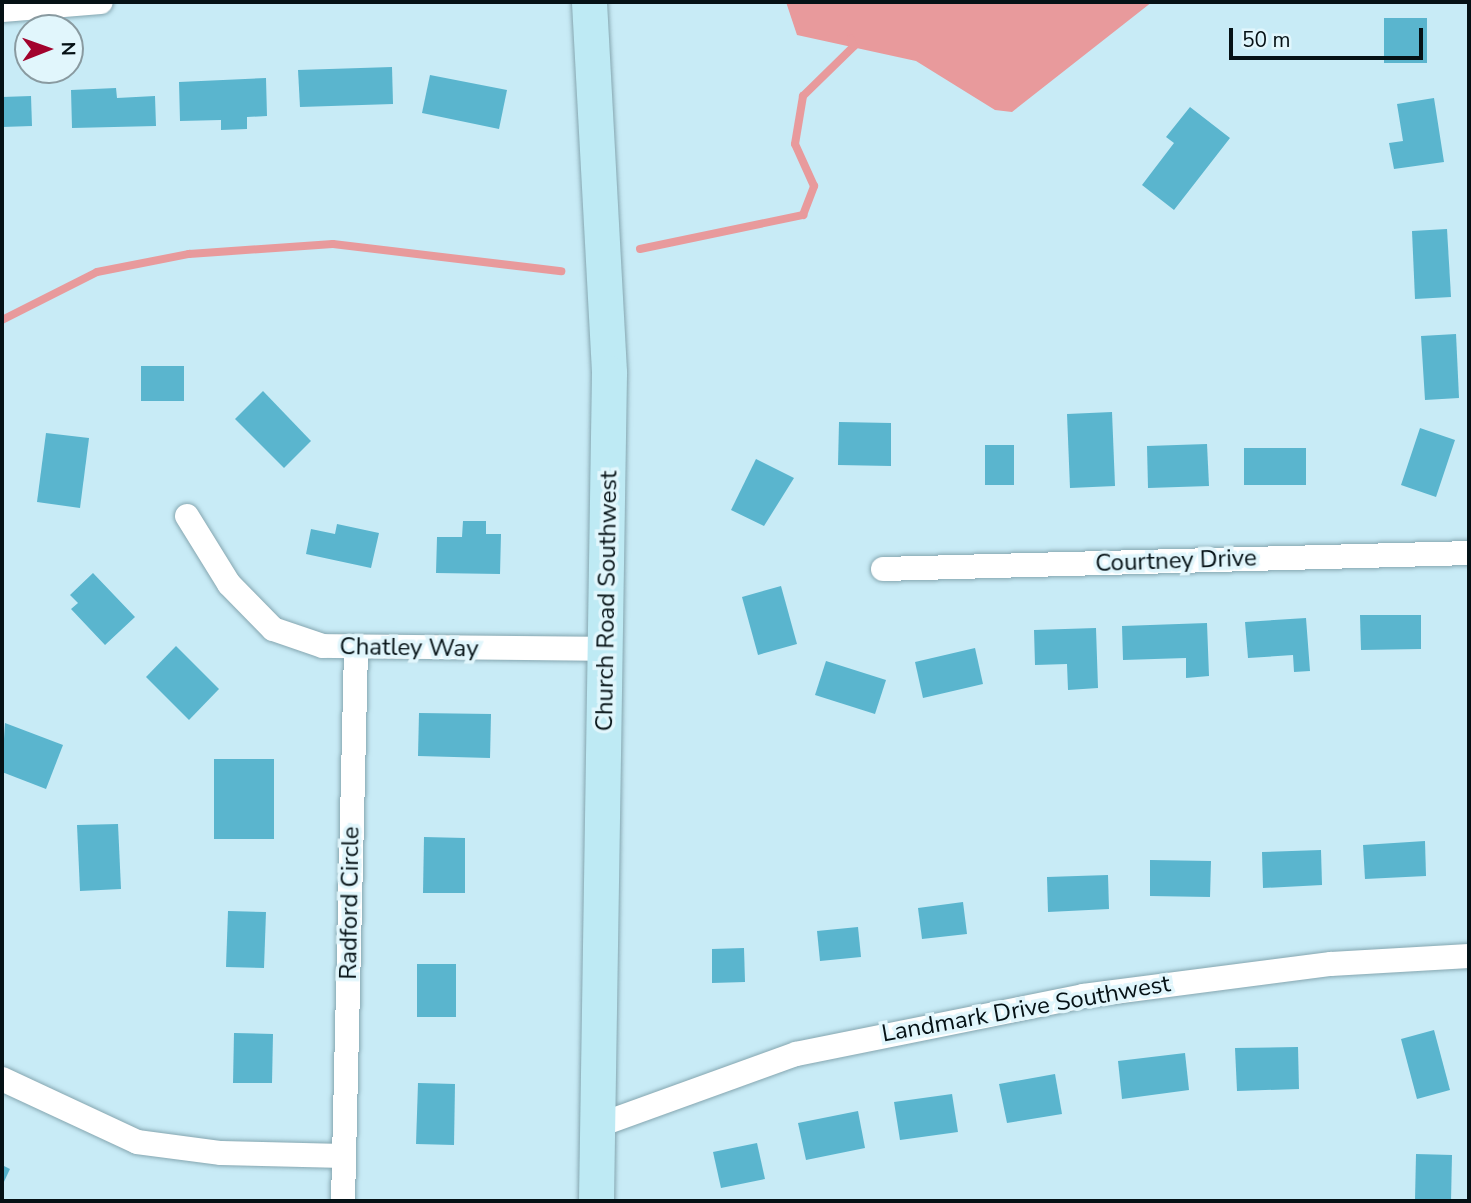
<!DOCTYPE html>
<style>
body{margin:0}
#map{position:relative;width:1471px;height:1203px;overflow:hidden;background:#c8ebf6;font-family:"Nunito Sans",sans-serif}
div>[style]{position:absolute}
.water>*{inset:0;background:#e89a9c}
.stream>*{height:8px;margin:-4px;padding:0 4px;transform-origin:4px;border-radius:4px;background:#e89a9c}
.building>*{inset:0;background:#5ab5ce}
.roads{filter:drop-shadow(0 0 2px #85a6b0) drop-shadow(0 0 2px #85a6b0)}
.street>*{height:24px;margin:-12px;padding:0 12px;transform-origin:12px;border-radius:12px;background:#fff}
.secondary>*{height:35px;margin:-17.5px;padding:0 17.5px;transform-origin:17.5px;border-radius:17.5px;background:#beeaf4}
span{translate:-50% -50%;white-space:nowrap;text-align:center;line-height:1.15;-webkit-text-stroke:7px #e1f6fc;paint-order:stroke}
.street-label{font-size:24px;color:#051115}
.frame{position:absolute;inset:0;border:4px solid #051115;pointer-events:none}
.north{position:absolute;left:14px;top:14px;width:70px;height:70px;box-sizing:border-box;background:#e1f6fc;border:2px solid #899aa0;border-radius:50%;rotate:89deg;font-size:19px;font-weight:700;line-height:28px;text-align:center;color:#051115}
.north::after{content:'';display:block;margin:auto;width:24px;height:32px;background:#a2032d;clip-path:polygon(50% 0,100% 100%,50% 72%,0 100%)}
.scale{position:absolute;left:1229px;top:28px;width:194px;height:32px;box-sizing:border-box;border:4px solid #051115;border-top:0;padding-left:9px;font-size:21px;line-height:24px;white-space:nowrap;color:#051115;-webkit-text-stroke:5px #e1f6fc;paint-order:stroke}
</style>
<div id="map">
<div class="water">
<i style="clip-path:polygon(786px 2px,1152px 2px,1012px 112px,995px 110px,916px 61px,797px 35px)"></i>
</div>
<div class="stream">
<i style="left:640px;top:249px;width:167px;rotate:-11.8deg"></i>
<i style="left:803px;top:215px;width:31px;rotate:-69deg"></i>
<i style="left:814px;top:186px;width:46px;rotate:-114.3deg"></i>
<i style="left:795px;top:144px;width:49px;rotate:-80.5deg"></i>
<i style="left:803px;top:96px;width:71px;rotate:-44.4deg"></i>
<i style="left:854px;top:46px;width:8px;rotate:-113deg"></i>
<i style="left:2px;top:320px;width:106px;rotate:-26.8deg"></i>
<i style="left:97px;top:272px;width:94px;rotate:-11.1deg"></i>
<i style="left:189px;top:254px;width:144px;rotate:-4deg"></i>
<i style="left:333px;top:244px;width:230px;rotate:6.8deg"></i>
</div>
<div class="building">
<i style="clip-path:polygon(1384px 18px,1427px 18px,1427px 63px,1384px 63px)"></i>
<i style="clip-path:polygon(392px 67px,393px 104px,300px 107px,298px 70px)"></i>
<i style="clip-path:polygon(430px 75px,507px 90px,499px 129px,422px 113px)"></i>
<i style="clip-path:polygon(266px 78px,267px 116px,247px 117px,247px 129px,221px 130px,221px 120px,180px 121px,179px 82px)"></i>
<i style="clip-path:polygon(116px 88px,117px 98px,155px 96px,156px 126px,72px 128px,71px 90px)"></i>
<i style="clip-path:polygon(31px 96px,32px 126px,2px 127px,2px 97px)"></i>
<i style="clip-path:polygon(1434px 98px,1444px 162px,1394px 169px,1389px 143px,1403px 141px,1397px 104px)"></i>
<i style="clip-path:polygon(1190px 107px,1230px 138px,1174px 210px,1142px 185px,1174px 143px,1166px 137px)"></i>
<i style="clip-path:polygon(1447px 229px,1451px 297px,1415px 299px,1412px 231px)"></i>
<i style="clip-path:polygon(1456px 334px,1459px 398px,1425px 400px,1421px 336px)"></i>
<i style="clip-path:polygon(141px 366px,184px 366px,184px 401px,141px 401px)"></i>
<i style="clip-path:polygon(263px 391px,311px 441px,284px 468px,235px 419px)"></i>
<i style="clip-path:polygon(1112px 412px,1115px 486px,1070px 488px,1067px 414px)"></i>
<i style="clip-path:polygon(839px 422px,891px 423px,891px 466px,838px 465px)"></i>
<i style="clip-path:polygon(1420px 428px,1455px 440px,1436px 497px,1401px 485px)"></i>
<i style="clip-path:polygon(46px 433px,89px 438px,80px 508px,37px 502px)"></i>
<i style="clip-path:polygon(1207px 444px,1209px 486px,1148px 488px,1147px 446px)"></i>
<i style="clip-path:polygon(985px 445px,1014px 445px,1014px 485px,985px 485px)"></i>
<i style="clip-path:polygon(1244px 448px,1306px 448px,1306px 485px,1244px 485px)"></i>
<i style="clip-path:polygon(756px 459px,794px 478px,764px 526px,731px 510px)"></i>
<i style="clip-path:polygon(463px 521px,486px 521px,486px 534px,501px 534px,500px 574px,436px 573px,437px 537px,462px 537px)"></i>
<i style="clip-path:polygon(337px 524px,379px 533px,371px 568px,306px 554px,311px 529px,335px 534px)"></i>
<i style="clip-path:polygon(93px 573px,135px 617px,105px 645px,71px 609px,78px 603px,70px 595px)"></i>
<i style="clip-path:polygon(781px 586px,797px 644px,758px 655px,742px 597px)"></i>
<i style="clip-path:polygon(1360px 615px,1421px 615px,1421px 649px,1361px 650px)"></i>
<i style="clip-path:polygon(1306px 618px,1310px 671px,1294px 672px,1293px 655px,1248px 658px,1245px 622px)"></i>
<i style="clip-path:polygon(1207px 623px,1209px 676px,1186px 678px,1186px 658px,1123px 660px,1122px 626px)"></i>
<i style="clip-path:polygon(1096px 628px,1098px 688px,1068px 690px,1067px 664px,1035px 665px,1034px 630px)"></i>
<i style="clip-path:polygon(176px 646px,219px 689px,189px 720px,146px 677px)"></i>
<i style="clip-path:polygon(975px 648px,983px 684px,923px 698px,915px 662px)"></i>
<i style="clip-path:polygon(826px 661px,886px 680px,875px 714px,815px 695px)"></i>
<i style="clip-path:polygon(419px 713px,491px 714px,490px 758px,418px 756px)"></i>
<i style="clip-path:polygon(5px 723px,63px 745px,46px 789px,2px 772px)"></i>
<i style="clip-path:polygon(214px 759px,274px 759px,274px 839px,214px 839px)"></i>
<i style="clip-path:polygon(118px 824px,121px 889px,80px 891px,77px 825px)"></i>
<i style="clip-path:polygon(424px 837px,465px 838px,465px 893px,423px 893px)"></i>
<i style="clip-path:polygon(1425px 841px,1426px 876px,1365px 879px,1363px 845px)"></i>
<i style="clip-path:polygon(1321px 850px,1322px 885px,1263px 888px,1262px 852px)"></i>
<i style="clip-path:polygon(1150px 860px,1211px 861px,1210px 897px,1150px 896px)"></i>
<i style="clip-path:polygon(1108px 875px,1109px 909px,1048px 912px,1047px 877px)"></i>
<i style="clip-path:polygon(963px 902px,967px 934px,922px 939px,918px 908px)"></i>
<i style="clip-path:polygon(228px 911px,266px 912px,264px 968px,226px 967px)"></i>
<i style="clip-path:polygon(858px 927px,861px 957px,820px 961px,817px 931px)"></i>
<i style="clip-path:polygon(744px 948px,745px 982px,712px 983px,712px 949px)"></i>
<i style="clip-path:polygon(417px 964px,456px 964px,456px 1017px,417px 1017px)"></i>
<i style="clip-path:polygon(1434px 1030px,1450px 1090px,1417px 1099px,1401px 1039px)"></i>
<i style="clip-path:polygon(234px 1033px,273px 1034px,272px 1083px,233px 1083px)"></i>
<i style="clip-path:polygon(1298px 1047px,1299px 1089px,1237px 1091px,1235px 1048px)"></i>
<i style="clip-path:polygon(1185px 1053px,1189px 1090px,1122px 1099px,1118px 1061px)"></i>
<i style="clip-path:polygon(1055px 1074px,1062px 1114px,1007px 1123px,999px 1084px)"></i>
<i style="clip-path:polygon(418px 1083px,455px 1084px,454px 1145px,416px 1144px)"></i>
<i style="clip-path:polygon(952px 1094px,958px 1132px,900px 1140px,894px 1102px)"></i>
<i style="clip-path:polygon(858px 1111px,865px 1148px,806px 1160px,798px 1123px)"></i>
<i style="clip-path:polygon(757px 1143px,765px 1179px,721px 1188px,713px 1152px)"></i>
<i style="clip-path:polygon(1416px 1154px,1452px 1155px,1451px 1201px,1415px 1200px)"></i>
<i style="clip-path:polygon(2px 1165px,10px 1169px,2px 1186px)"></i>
</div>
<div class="roads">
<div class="street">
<i style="left:2px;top:10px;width:99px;rotate:-4.6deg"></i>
<i style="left:187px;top:516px;width:80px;rotate:58.3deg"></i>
<i style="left:229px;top:584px;width:63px;rotate:45.6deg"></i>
<i style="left:273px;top:629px;width:53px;rotate:18.8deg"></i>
<i style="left:323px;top:646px;width:284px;rotate:0.6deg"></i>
<i style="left:883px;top:569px;width:586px;rotate:-1.56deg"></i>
<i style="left:2px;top:1079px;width:149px;rotate:25deg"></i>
<i style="left:137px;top:1142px;width:85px;rotate:7.5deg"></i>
<i style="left:221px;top:1153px;width:123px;rotate:1.4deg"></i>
<i style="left:597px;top:1126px;width:212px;rotate:-19.9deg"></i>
<i style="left:796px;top:1054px;width:293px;rotate:-11.4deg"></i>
<i style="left:1083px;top:996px;width:250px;rotate:-7.4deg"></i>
<i style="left:1331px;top:964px;width:138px;rotate:-3.3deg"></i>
<i style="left:343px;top:1201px;width:551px;rotate:-88.65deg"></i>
</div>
<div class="secondary">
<i style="left:589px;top:2px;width:372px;rotate:86.9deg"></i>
<i style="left:609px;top:373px;width:828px;rotate:90.9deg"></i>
</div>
</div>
<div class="street-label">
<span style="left:1176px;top:561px;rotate:-2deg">Courtney Drive</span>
<span style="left:607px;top:601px;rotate:-89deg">Church Road Southwest</span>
<span style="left:409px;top:648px;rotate:1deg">Chatley Way</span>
<span style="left:350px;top:903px;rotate:-89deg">Radford Circle</span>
<span style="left:1026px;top:1009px;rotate:-10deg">Landmark Drive Southwest</span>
</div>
<div class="frame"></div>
<div class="north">N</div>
<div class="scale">50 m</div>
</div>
